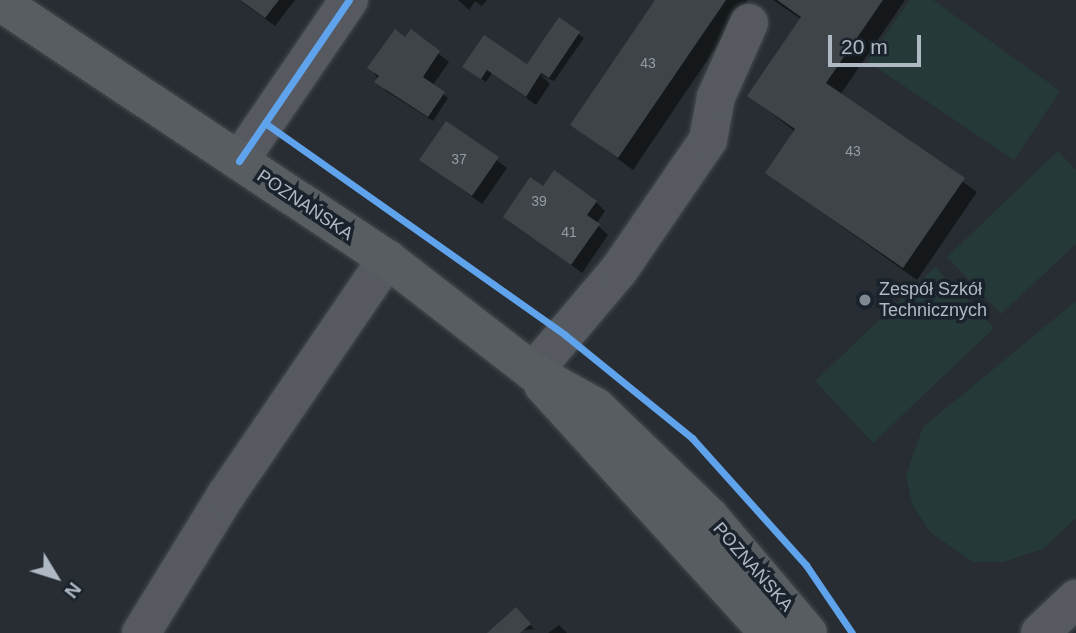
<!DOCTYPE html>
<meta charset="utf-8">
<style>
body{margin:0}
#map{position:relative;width:1076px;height:633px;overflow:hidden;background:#272d32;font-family:Arial,sans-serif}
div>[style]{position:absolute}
.green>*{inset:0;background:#263939}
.shadow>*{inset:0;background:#0007}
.building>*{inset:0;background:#3f4449}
.roads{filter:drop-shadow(0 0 2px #44494d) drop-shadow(0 0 2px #44494d)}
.minor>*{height:38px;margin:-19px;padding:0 19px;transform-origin:19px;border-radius:19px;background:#565a60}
.major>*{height:38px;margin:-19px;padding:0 19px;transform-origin:19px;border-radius:19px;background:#585d62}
.cycleway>*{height:7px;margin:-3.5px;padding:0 3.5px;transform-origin:3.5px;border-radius:3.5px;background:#60a3ed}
.dots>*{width:19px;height:19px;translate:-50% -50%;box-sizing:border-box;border:4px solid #1a232c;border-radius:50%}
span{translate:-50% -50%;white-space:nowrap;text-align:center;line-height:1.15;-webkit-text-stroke:7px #1a232c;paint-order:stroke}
.number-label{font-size:14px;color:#939ca5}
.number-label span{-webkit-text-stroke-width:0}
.street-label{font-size:18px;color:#afb9c4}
.poi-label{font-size:18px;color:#afb9c4}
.left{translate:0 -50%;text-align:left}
.north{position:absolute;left:21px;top:542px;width:70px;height:70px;-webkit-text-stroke:5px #1a232c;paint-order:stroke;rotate:128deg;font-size:19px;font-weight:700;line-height:28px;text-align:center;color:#afb9c4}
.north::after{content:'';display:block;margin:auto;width:24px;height:32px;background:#afb9c4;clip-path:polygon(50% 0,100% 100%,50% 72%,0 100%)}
.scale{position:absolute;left:828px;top:35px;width:93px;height:32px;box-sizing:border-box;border:4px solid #afb9c4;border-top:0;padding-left:9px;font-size:21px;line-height:24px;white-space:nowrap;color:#afb9c4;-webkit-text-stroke:5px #1a232c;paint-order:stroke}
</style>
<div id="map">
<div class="green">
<i style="clip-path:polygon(910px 0,933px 0,1060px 91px,1014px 160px,867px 61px)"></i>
<i style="clip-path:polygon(1058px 151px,1076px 170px,1076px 244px,1001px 314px,947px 257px)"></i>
<i style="clip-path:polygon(935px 267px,994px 328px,873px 443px,815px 381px)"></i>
<i style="clip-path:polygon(1076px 301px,1076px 518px,1043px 549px,1003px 562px,973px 562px,930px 532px,912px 504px,906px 475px,923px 427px)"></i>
</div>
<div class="shadow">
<i style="clip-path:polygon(239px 0,295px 0,275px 26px)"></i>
<i style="clip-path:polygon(458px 0,487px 0,482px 6px,475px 1px,469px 10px)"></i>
<i style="clip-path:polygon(658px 0,748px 0,633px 170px,572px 125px)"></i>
<i style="clip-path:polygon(773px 0,905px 0,840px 95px,977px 192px,917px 280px,767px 173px,796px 132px,749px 96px,801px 19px)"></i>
<i style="clip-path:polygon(559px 19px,584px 38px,554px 81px,539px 74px,550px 84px,536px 105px,492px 73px,486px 82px,465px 67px,534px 71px)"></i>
<i style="clip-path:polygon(411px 32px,449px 62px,432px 86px,448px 98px,433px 121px,386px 91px,370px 67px)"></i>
<i style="clip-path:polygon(446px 123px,507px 168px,482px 204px,421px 160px)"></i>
<i style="clip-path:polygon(544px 188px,596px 202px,605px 211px,596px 224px,608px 235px,582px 273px,506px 217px)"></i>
<i style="clip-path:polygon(516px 610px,534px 629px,489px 633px)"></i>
<i style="clip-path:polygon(559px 625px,567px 633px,548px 633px)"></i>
</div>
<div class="building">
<i style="clip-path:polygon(240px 0,279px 0,265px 18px)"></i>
<i style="clip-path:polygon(655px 0,726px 0,618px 158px,570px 125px)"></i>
<i style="clip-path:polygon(777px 0,883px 0,826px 83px,965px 178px,903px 268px,765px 173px,795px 129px,747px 96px,801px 17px)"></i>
<i style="clip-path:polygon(559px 17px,580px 32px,549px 78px,541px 73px,526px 97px,487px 70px,481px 79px,462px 67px,484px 35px,527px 64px)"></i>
<i style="clip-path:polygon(395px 29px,405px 37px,411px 29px,440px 51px,423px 77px,445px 92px,428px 117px,374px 82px,379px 76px,367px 68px)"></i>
<i style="clip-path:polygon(446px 121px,499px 157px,472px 196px,419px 160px)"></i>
<i style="clip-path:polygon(554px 170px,597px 201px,587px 215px,600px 224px,571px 265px,503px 217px,530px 177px,543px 186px)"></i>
<i style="clip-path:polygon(516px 607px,531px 624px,520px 633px,487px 633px)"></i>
</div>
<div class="roads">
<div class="minor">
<i style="left:239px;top:161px;width:195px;rotate:-55.7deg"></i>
<i style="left:533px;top:372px;width:133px;rotate:-49.9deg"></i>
<i style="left:619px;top:270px;width:158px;rotate:-55.6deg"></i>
<i style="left:708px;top:140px;width:44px;rotate:-79.5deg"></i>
<i style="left:716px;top:97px;width:81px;rotate:-66deg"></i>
<i style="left:141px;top:633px;width:162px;rotate:-58.4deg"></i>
<i style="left:226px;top:495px;width:286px;rotate:-55.7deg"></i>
<i style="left:1040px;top:633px;width:50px;rotate:-43.4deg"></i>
</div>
<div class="major">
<i style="left:0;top:2px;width:465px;rotate:33.6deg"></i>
<i style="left:387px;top:259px;width:185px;rotate:37.7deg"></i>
<i style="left:533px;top:372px;width:72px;rotate:29.1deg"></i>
<i style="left:596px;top:407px;width:157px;rotate:44deg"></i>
<i style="left:709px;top:516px;width:153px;rotate:49.8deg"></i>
<i style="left:543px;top:385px;width:336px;rotate:47.7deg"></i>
</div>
</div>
<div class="cycleway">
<i style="left:265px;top:123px;width:367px;rotate:35.2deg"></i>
<i style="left:565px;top:335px;width:164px;rotate:39deg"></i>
<i style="left:692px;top:438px;width:171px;rotate:48.1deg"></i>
<i style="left:806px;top:565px;width:82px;rotate:55.9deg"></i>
<i style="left:239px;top:161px;width:195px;rotate:-55.7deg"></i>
</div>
<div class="dots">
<i style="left:865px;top:300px;background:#7f8891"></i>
</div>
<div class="number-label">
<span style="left:648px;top:63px">43</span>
<span style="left:853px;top:151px">43</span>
<span style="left:459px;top:159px">37</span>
<span style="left:539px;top:201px">39</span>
<span style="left:569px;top:232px">41</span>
</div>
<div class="street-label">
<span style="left:305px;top:205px;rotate:34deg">POZNAŃSKA</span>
<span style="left:753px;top:567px;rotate:49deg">POZNAŃSKA</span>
</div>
<div class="poi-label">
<span class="left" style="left:879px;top:300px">Zespół Szkół<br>Technicznych</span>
</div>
<div class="north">N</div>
<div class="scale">20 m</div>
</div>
